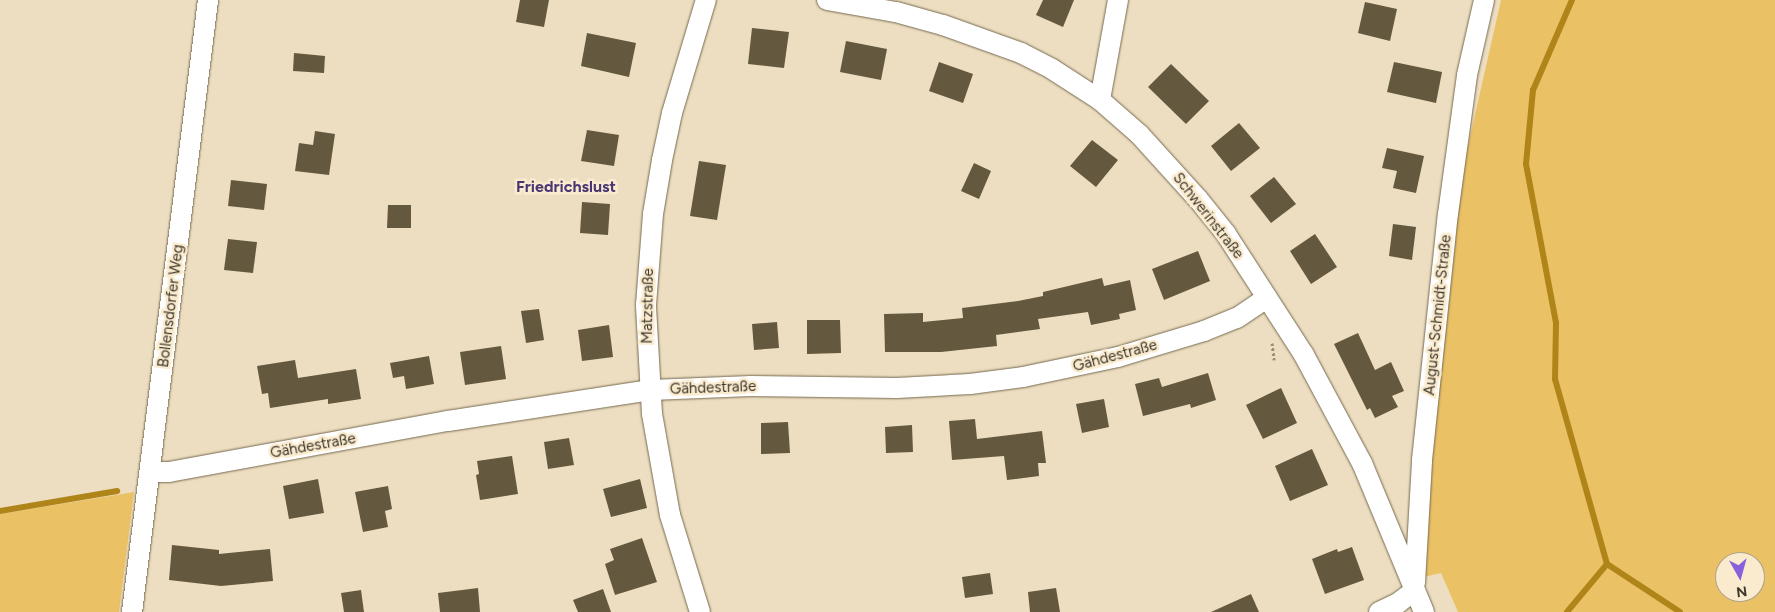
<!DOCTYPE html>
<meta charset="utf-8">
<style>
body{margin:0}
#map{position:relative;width:1775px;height:612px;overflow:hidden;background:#eddec1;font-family:Figtree,sans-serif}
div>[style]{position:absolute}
.green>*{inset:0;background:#ebc166}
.stream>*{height:6px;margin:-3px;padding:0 3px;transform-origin:3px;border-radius:3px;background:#af851a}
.building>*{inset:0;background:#64583e}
.path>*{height:3px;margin-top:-1.5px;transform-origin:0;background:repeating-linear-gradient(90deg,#988e79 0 2.5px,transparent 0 5px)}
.roads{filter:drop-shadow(0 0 1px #76694f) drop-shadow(0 0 1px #76694f)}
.minor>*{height:20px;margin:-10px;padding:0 10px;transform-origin:10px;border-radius:10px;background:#fff}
span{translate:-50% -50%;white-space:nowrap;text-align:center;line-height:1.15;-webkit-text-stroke:5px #faebce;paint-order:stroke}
.street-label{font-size:15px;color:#3d372c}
.neighbourhood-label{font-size:16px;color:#493774;font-weight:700}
.north{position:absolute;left:1715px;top:552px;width:50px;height:50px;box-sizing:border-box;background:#faebce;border:1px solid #aea38d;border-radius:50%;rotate:173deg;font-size:14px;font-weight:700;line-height:20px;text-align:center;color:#3d372c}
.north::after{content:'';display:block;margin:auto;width:18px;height:22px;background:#8760db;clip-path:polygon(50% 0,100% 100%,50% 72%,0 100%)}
</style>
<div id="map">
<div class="green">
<i style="clip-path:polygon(evenodd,1501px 0,1775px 0,1775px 612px,1458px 612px,1441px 573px,1419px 578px,1460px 181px,1501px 0,1725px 562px,1755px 562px,1755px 592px,1725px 592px,1725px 562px)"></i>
<i style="clip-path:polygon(134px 492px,119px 612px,0 612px,0 514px)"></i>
</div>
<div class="stream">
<i style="left:1572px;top:0;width:98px;rotate:113.4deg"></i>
<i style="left:1533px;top:90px;width:74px;rotate:95.4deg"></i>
<i style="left:1526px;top:164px;width:162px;rotate:79.3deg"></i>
<i style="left:1556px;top:323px;width:56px;rotate:91deg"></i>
<i style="left:1555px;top:379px;width:192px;rotate:74.3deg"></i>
<i style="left:1607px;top:564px;width:87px;rotate:33.3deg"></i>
<i style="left:0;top:511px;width:119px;rotate:-9.7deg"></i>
<i style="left:1567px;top:612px;width:62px;rotate:-50.2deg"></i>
</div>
<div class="building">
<i style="clip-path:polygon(520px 0,549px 0,544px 27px,516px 22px)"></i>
<i style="clip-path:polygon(1043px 0,1074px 0,1063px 27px,1036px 15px)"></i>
<i style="clip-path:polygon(1365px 2px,1397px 9px,1390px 41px,1358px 33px)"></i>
<i style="clip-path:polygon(752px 28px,789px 32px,784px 68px,748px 64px)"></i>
<i style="clip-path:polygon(587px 33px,636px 43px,629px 77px,581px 66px)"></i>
<i style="clip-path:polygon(846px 41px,887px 49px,881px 80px,840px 72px)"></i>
<i style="clip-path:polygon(294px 53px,325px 56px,324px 73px,293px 71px)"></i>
<i style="clip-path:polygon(939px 62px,973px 74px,963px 103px,929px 91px)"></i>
<i style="clip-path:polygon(1394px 62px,1442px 72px,1436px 103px,1387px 92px)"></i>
<i style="clip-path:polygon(1171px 64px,1209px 101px,1186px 124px,1148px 87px)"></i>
<i style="clip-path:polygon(1239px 123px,1260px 148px,1231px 171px,1211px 146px)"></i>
<i style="clip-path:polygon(587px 130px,619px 135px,614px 166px,581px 161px)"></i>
<i style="clip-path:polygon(315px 131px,335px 134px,329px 175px,295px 171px,299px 143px,313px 145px)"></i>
<i style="clip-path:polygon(1092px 140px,1118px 160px,1096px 187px,1070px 166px)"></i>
<i style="clip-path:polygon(1387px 148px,1424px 156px,1416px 193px,1393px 188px,1397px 171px,1382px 168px)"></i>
<i style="clip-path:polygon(699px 161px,726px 165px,717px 220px,690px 216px)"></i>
<i style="clip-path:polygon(974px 163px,991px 171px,979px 199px,961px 191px)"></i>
<i style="clip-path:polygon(1274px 177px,1296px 204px,1271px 223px,1250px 196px)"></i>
<i style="clip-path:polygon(231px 180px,267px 184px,264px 210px,228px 206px)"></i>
<i style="clip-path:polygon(582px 202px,610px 204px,608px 235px,580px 233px)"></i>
<i style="clip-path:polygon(388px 205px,411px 205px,411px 228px,387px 228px)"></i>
<i style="clip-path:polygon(1393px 224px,1416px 227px,1412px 260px,1389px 256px)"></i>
<i style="clip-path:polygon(1315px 234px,1337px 267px,1311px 284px,1290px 251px)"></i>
<i style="clip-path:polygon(228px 239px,257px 242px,253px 273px,224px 270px)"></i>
<i style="clip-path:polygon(1198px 251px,1210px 281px,1164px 300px,1152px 269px)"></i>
<i style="clip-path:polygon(1102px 278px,1104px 286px,1130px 280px,1136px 310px,1119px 314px,1120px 319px,1091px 325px,1088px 312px,1038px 319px,1040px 329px,996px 335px,997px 346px,941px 352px,885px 352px,884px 314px,923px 313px,923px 322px,963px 318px,962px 308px,1018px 301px,1043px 296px,1043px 292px)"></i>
<i style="clip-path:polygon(539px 309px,544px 340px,526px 343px,521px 311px)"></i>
<i style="clip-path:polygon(807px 320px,840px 320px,841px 353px,807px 354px)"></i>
<i style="clip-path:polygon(777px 322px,779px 348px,754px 350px,752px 324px)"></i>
<i style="clip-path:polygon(609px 325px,613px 357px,582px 361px,578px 330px)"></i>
<i style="clip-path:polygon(1358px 333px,1375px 370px,1391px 362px,1404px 391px,1392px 396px,1398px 407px,1375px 418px,1370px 408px,1367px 410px,1334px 344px)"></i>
<i style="clip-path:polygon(501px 346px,506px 379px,465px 385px,460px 352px)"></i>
<i style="clip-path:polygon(429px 356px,434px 384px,406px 389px,404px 376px,393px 378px,390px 363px)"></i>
<i style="clip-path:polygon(295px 360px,298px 378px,356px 369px,361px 399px,328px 404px,328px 399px,270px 408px,268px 393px,262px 394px,257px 366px)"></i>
<i style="clip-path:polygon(1208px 373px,1216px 400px,1191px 408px,1190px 404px,1143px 416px,1135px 384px,1159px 378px,1162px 387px)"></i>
<i style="clip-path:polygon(1281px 388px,1297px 423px,1263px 439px,1246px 405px)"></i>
<i style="clip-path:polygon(1104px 399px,1109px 427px,1082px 433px,1076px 404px)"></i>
<i style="clip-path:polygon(975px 419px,977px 439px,1042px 431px,1046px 463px,1038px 463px,1039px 476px,1007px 480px,1004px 456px,952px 460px,949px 421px)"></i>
<i style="clip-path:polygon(788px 422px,790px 453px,761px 454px,761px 423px)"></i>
<i style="clip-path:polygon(912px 425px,913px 452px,886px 453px,885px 427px)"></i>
<i style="clip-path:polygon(569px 438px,574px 465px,548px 469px,544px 442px)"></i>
<i style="clip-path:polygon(1312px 449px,1328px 485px,1290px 501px,1275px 466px)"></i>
<i style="clip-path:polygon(512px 456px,518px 494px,480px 500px,476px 475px,479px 474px,477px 461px)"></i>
<i style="clip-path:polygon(318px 479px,324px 513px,289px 519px,283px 486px)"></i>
<i style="clip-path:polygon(640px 479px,647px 508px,611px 517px,603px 489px)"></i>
<i style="clip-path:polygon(388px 486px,392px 509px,385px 511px,388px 527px,363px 532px,355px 492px)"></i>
<i style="clip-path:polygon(642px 538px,657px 582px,615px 595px,605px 564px,614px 560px,610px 549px)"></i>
<i style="clip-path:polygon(172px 545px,219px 550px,219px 554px,270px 549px,273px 581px,221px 586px,169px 580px)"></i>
<i style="clip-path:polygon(1352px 547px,1364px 580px,1325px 594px,1312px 559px,1337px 549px,1338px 552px)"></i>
<i style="clip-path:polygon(990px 573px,993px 594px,965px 598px,962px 577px)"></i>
<i style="clip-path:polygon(478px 588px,480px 612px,440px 612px,438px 593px)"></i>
<i style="clip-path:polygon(1056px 588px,1060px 612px,1030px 612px,1028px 592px)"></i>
<i style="clip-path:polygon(603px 589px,611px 612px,578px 612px,573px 600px)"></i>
<i style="clip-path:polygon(361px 590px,364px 612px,344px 612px,341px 593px)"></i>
<i style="clip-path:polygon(1251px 594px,1259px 612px,1211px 612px)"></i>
</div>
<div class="path">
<i style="left:1272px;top:343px;width:17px;rotate:83deg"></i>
</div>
<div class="roads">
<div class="minor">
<i style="left:827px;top:0;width:70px;rotate:9.9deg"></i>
<i style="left:896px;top:12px;width:49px;rotate:15.5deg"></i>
<i style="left:943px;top:25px;width:83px;rotate:19.7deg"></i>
<i style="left:1021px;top:53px;width:35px;rotate:27deg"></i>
<i style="left:1052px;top:69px;width:57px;rotate:32.9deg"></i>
<i style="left:1100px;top:100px;width:52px;rotate:41.1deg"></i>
<i style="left:1139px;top:134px;width:88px;rotate:47.8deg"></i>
<i style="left:1198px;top:199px;width:45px;rotate:51.3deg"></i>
<i style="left:1226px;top:234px;width:144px;rotate:57.2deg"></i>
<i style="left:1304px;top:355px;width:123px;rotate:61.8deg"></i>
<i style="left:1362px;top:463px;width:161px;rotate:67.4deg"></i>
<i style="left:1100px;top:100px;width:102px;rotate:-79.8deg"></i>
<i style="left:151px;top:472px;width:18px"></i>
<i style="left:169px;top:472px;width:284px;rotate:-10.4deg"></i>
<i style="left:448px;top:421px;width:205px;rotate:-8.7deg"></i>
<i style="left:651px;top:390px;width:100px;rotate:-2.3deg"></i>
<i style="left:751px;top:386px;width:146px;rotate:0.8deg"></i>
<i style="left:897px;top:388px;width:73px;rotate:-3.1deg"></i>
<i style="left:970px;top:384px;width:53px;rotate:-7.5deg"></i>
<i style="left:1023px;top:377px;width:97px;rotate:-11.9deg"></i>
<i style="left:1118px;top:357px;width:90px;rotate:-16.8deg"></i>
<i style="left:1204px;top:331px;width:35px;rotate:-22deg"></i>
<i style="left:1237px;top:318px;width:36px;rotate:-34deg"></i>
<i style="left:1415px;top:583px;width:123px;rotate:-86.7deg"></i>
<i style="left:1422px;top:460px;width:247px;rotate:-84deg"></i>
<i style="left:1448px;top:214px;width:140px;rotate:-82.2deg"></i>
<i style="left:1467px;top:75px;width:77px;rotate:-77.2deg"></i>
<i style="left:132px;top:612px;width:617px;rotate:-82.92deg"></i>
<i style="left:700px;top:612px;width:102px;rotate:-107.2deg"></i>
<i style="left:670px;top:515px;width:103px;rotate:-100.1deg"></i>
<i style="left:652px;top:414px;width:109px;rotate:-93.2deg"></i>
<i style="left:646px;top:305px;width:91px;rotate:-85.6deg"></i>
<i style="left:653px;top:214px;width:55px;rotate:-80.5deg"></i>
<i style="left:662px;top:160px;width:48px;rotate:-78deg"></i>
<i style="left:672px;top:113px;width:118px;rotate:-73.3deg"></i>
<i style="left:1379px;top:612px;width:21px;rotate:-25deg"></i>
<i style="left:1398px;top:603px;width:21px;rotate:-37deg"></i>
</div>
</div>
<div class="street-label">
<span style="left:1208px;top:216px;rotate:52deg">Schwerinstraße</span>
<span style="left:171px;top:306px;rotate:-83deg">Bollensdorfer Weg</span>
<span style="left:648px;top:306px;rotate:-89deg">Matzstraße</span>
<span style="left:1438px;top:315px;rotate:-84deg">August-Schmidt-Straße</span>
<span style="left:1115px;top:356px;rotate:-15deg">Gähdestraße</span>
<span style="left:713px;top:388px;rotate:-2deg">Gähdestraße</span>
<span style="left:313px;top:446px;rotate:-10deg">Gähdestraße</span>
</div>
<div class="neighbourhood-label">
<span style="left:566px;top:187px">Friedrichslust</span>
</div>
<div class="north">N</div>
</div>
